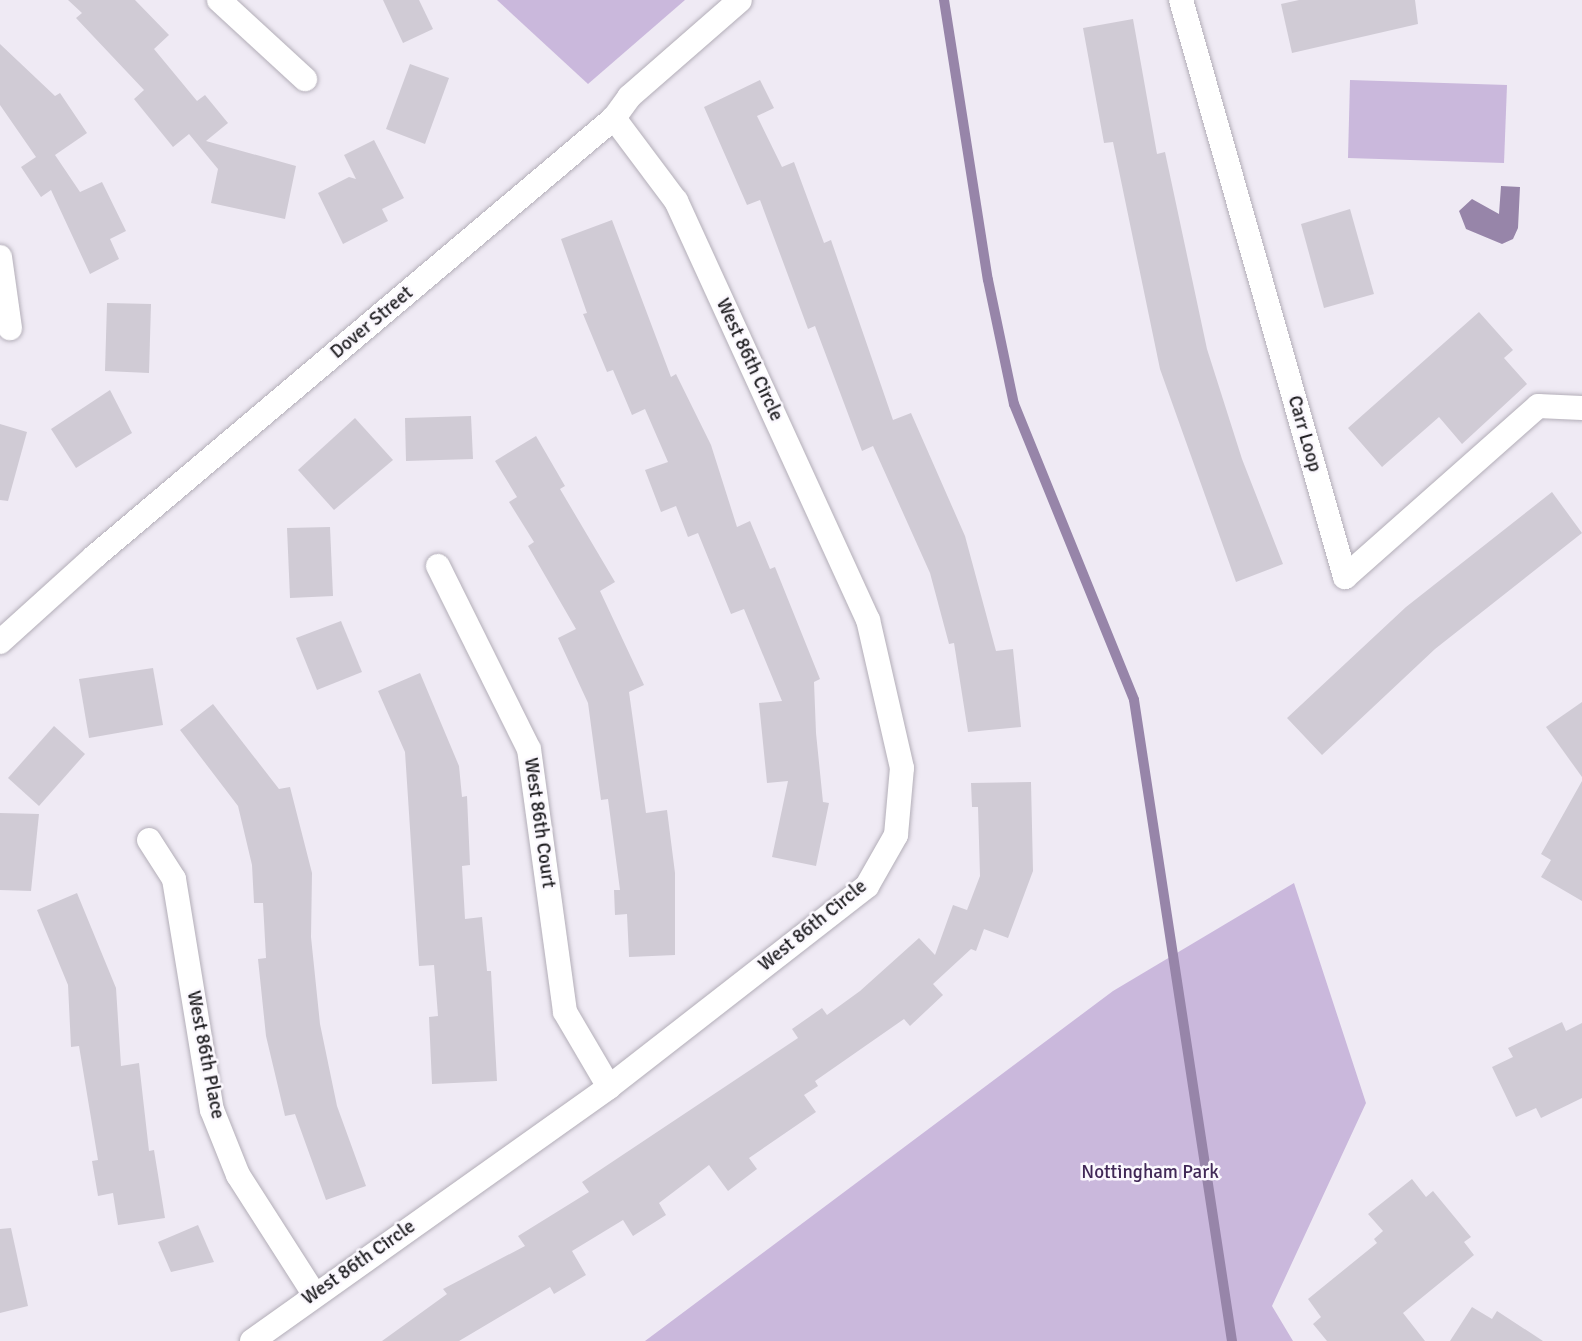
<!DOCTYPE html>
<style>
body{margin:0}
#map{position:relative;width:1582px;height:1341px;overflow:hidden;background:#efeaf4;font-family:Signika,sans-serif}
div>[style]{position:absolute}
.green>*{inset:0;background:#cab8dc}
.water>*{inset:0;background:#9785a9}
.stream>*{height:10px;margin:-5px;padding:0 5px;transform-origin:5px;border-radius:5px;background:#9785a9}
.building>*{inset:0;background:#d0cbd5}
.roads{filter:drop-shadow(0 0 2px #b3aeb8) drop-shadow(0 0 2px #b3aeb8)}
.street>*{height:24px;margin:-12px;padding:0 12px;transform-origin:12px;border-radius:12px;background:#fff}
span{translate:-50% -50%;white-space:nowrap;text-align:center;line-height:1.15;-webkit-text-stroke:5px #fbf8fe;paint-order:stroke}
.street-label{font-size:19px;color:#1f1e21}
.park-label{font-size:19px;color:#412857}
</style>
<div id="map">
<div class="green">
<i style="clip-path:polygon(497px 0,685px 0,588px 84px)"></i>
<i style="clip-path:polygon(1350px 80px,1507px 85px,1504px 163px,1348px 158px)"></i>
<i style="clip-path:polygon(1294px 883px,1366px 1103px,1272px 1306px,1293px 1341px,645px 1341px,1113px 991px)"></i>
</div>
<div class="water">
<i style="clip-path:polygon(1501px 186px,1520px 187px,1518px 228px,1513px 239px,1502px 244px,1466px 229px,1459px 211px,1472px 199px,1499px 214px)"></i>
</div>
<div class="stream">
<i style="left:944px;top:0;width:283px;rotate:81.1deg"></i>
<i style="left:988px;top:280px;width:127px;rotate:78.2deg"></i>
<i style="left:1014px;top:404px;width:319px;rotate:67.9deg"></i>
<i style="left:1134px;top:700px;width:648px;rotate:81.31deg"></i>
</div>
<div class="building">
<i style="clip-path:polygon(68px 0,135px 0,169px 35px,154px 49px,197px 101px,205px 95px,228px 123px,206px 141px,296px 166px,285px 219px,211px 203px,218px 169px,189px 134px,173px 147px,134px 99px,144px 90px,76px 18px,82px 13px)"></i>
<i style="clip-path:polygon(383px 0,419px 0,433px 29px,403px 43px)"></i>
<i style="clip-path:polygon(1299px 0,1415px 0,1418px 24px,1292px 53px,1281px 4px)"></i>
<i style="clip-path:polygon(1133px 19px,1157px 154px,1165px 152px,1207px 349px,1242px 459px,1283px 564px,1236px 582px,1160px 369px,1113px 142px,1104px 143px,1083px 28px)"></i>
<i style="clip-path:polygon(0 44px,55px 96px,60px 93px,87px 133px,55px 155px,80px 192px,102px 182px,126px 231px,110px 239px,119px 259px,90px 274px,51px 190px,41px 197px,21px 167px,36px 157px,0 105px)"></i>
<i style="clip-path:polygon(410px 64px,449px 78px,425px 144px,386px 129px)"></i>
<i style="clip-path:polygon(760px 80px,774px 108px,757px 116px,782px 167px,794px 162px,824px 243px,831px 240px,893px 420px,911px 413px,965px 536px,996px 651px,1013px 649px,1021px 727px,968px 732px,954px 643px,949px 644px,930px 573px,873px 446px,862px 451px,815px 326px,808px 329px,760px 200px,747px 205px,704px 107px)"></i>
<i style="clip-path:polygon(374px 140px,404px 198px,382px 209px,388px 221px,343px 244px,318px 193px,349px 177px,356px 179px,344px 155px)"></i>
<i style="clip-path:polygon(1350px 209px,1374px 294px,1324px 308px,1301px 224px)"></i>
<i style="clip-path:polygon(612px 220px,671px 377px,676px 374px,711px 445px,737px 527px,750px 521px,770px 569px,775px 567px,820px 679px,814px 682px,816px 733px,823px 802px,829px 803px,816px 866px,772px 857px,788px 781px,767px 783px,759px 703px,782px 701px,744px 609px,731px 614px,698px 533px,688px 537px,676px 506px,661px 512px,645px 470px,668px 462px,645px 409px,632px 415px,613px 370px,607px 372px,583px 314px,587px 313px,561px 239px)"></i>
<i style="clip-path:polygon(107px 303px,151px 304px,149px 373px,105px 371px)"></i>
<i style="clip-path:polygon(1479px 312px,1513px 350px,1504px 358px,1527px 384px,1462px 444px,1439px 417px,1382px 467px,1348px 428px)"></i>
<i style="clip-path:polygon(110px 390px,132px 433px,76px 468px,51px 429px)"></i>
<i style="clip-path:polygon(471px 416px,473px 459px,406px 461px,405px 418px)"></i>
<i style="clip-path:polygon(355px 418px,393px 460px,334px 510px,298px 470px)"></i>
<i style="clip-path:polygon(0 424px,27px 432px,8px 501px,0 500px)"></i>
<i style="clip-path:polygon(536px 436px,565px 486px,560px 489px,615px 582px,600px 591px,644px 685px,629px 692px,646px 813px,667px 810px,675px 873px,675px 955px,629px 957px,627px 914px,615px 915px,614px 890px,620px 890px,608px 799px,601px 800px,588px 703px,558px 638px,576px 629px,528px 546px,534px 542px,509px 502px,517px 497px,495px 461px)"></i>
<i style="clip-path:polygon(1552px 492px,1582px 533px,1435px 649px,1322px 755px,1287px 718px,1406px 607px)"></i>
<i style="clip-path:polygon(330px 527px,333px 596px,290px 598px,287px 528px)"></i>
<i style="clip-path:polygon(341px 621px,362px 672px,317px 690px,296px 638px)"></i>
<i style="clip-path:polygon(153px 668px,163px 725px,89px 738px,79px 679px)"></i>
<i style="clip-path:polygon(420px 673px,459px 766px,462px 797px,467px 796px,470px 865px,462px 866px,465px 919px,482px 917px,487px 971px,491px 971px,497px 1081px,432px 1084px,429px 1017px,438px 1016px,434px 965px,419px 966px,405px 752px,378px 691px)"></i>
<i style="clip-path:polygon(1582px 702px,1582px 777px,1546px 727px)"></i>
<i style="clip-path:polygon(213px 704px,279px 789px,290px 787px,312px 873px,311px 937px,320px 1024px,337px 1106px,366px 1186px,326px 1200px,295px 1114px,285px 1116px,266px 1036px,258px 959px,266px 958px,263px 903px,254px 903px,252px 865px,238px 806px,180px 730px)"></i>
<i style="clip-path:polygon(54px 726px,85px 754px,39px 806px,8px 778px)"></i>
<i style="clip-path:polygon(1582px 781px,1582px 901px,1541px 877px,1551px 860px,1541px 854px)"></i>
<i style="clip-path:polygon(1031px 782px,1033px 871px,1008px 938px,984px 929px,976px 951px,971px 949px,933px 984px,943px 995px,910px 1026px,904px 1019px,815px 1081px,818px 1086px,804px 1095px,816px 1112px,749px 1158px,757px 1169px,728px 1191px,709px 1165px,659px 1203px,666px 1215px,633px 1236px,623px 1220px,572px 1251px,586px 1275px,554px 1294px,550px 1287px,459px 1341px,382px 1341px,447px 1294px,443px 1289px,525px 1246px,518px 1236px,589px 1192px,582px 1182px,798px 1038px,792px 1029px,822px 1008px,827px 1015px,860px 991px,919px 938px,935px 955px,953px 905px,967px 910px,980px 876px,978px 807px,972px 807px,971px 783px)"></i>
<i style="clip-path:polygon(0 813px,39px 814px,31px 891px,0 890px)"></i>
<i style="clip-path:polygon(77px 893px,116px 988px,121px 1066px,139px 1063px,149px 1151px,154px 1150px,165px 1218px,118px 1225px,113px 1193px,98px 1196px,92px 1161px,98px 1160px,79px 1046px,71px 1047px,68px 985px,37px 910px)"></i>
<i style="clip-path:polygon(1562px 1022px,1566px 1031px,1582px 1023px,1582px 1098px,1541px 1118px,1536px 1108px,1516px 1117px,1492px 1067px,1513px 1057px,1508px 1048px)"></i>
<i style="clip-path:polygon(1412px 1179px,1426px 1197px,1433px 1191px,1471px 1237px,1464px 1242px,1474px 1255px,1403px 1313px,1425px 1341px,1327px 1341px,1313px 1324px,1321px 1317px,1308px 1299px,1377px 1243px,1374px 1239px,1383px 1231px,1368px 1214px)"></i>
<i style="clip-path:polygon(198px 1225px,214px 1262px,171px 1272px,158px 1242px)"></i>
<i style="clip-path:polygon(11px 1228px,28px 1306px,0 1313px,0 1229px)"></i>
<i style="clip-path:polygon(1472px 1307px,1492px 1319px,1497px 1311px,1543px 1341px,1450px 1341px)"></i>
</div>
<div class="roads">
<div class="street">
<i style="left:219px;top:0;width:117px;rotate:42.6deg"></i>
<i style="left:1181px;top:0;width:600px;rotate:74.13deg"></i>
<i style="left:1345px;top:577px;width:258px;rotate:-41.5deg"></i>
<i style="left:1538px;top:406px;width:44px;rotate:2.6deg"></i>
<i style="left:0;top:257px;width:72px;rotate:82deg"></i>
<i style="left:438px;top:566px;width:204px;rotate:63.6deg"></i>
<i style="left:529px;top:749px;width:265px;rotate:82.2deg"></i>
<i style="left:565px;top:1012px;width:87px;rotate:59.6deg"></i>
<i style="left:0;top:642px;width:127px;rotate:-42.1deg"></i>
<i style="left:94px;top:557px;width:681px;rotate:-40.17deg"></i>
<i style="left:614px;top:118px;width:26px;rotate:-54deg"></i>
<i style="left:629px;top:97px;width:147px;rotate:-41.1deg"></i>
<i style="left:149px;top:840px;width:46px;rotate:57.3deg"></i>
<i style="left:174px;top:879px;width:234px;rotate:80.7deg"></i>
<i style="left:212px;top:1110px;width:70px;rotate:68.2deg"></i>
<i style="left:238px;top:1175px;width:141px;rotate:57.4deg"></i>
<i style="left:252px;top:1341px;width:438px;rotate:-35.4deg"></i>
<i style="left:609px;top:1087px;width:327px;rotate:-37.9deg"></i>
<i style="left:867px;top:886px;width:59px;rotate:-60.4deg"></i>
<i style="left:896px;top:835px;width:67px;rotate:-84.9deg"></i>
<i style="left:902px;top:768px;width:152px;rotate:-102.9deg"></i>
<i style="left:868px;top:620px;width:461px;rotate:-114.6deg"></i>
<i style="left:676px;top:201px;width:104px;rotate:-126.8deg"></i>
</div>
</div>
<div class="street-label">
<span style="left:372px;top:323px;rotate:-40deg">Dover Street</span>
<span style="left:749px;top:360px;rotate:65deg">West 86th Circle</span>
<span style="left:1304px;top:434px;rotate:74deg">Carr Loop</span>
<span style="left:539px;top:823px;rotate:82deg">West 86th Court</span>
<span style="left:813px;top:926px;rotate:-39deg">West 86th Circle</span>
<span style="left:205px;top:1055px;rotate:79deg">West 86th Place</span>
<span style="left:359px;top:1263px;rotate:-35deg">West 86th Circle</span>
</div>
<div class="park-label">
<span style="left:1150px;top:1173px">Nottingham Park</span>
</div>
</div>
